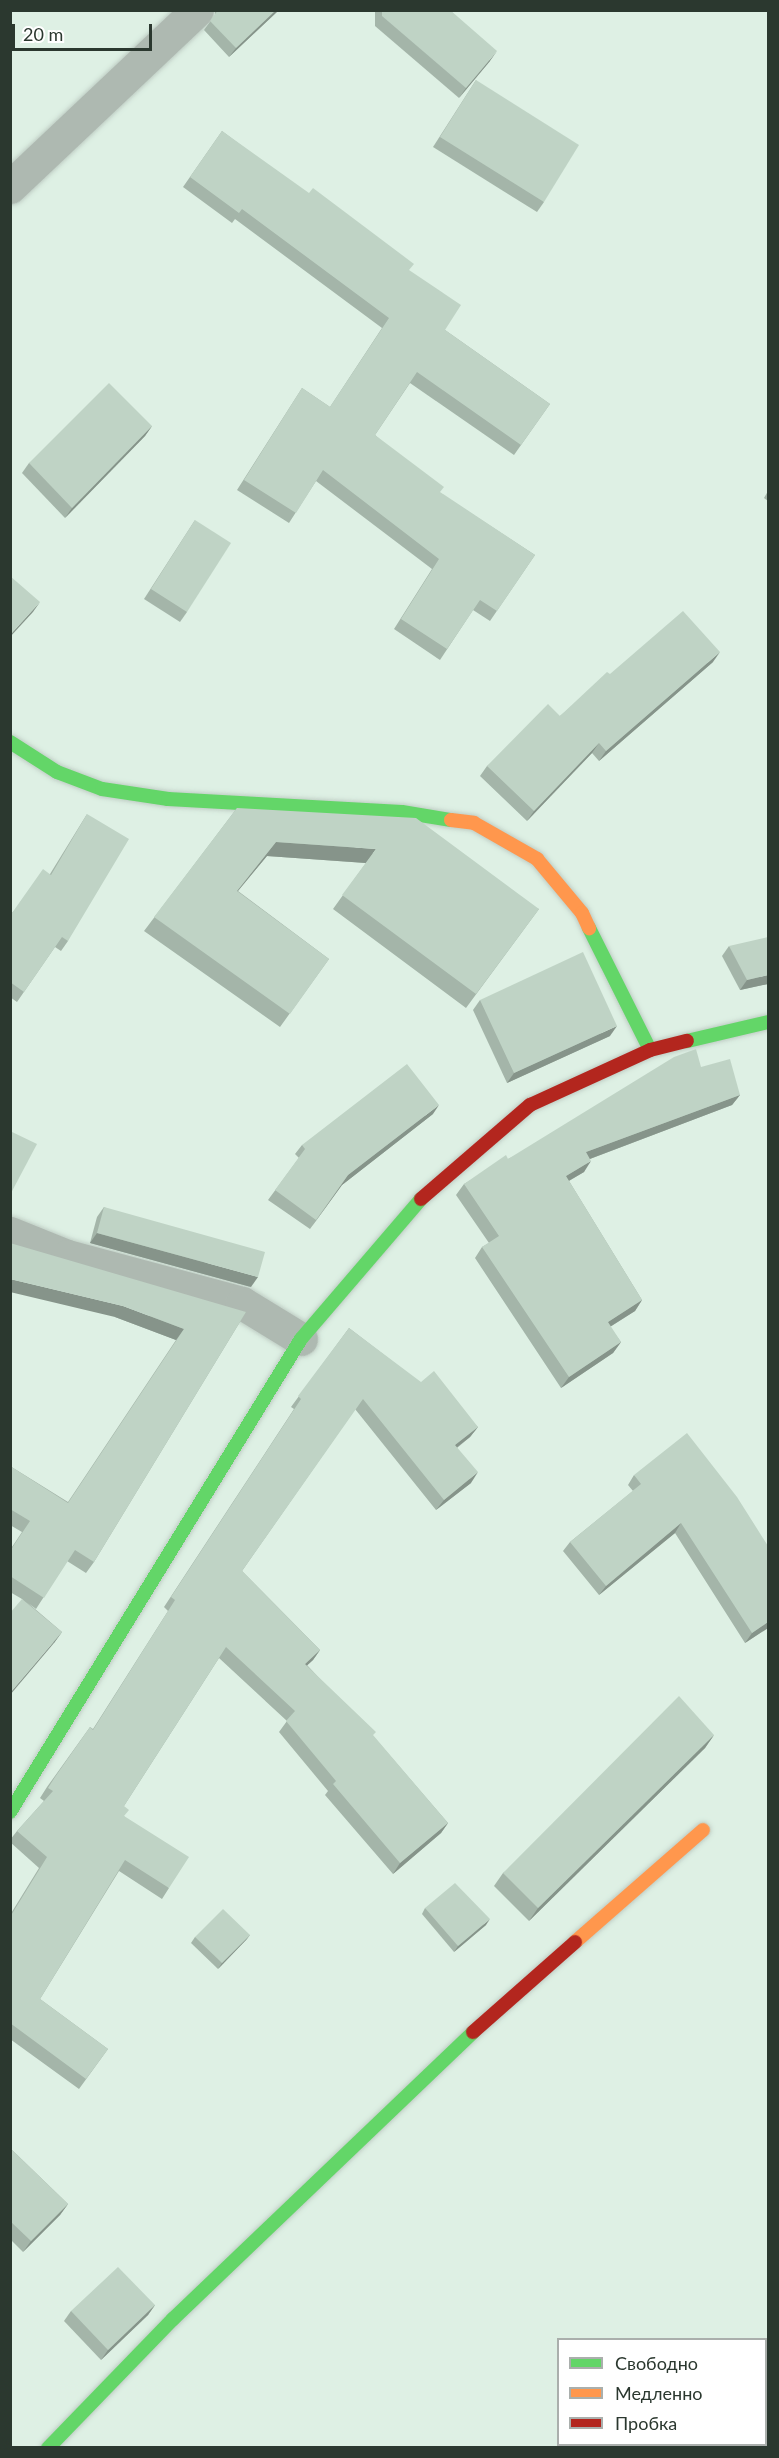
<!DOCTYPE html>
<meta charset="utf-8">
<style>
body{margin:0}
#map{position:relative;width:779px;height:2458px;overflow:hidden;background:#def0e4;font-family:Lato,sans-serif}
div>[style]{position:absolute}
.roads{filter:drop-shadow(0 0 2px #bfcdc4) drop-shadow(0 0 2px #bfcdc4)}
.street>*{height:33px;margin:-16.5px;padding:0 16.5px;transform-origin:16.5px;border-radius:16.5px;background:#aeb9b1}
.fast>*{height:14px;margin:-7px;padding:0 7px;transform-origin:7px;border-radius:7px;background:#63d668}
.slow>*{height:14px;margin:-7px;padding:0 7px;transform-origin:7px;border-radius:7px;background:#ff974d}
.jam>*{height:14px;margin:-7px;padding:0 7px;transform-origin:7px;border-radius:7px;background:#b3261e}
.wall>*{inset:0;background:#a4b5a9}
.shaded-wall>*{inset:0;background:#86948a}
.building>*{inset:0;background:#bfd3c5}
span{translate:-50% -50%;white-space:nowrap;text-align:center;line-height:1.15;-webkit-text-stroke:4.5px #fff;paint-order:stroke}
.frame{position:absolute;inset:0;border:12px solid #2b382f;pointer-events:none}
.legend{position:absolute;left:557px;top:2338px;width:210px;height:108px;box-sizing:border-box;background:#fff;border:2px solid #aaafac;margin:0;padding:8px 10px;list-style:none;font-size:18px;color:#2b382f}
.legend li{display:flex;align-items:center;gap:12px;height:30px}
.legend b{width:30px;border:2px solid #aaafac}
.scale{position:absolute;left:12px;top:24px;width:140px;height:27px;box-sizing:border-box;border:3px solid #2b382f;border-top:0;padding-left:8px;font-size:18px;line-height:21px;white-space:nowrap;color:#2b382f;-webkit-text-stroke:4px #fff;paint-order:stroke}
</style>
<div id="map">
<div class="roads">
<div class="street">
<i style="left:10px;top:187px;width:257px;rotate:-43.4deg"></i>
<i style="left:10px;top:1233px;width:61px;rotate:22deg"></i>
<i style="left:67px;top:1256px;width:181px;rotate:15deg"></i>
<i style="left:242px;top:1303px;width:69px;rotate:31.4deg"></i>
</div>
<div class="fast">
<i style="left:10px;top:742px;width:56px;rotate:32.6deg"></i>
<i style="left:57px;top:772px;width:48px;rotate:20.7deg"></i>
<i style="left:102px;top:789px;width:67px;rotate:8.6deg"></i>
<i style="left:168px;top:799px;width:234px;rotate:3.2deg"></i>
<i style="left:402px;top:812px;width:50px;rotate:9.3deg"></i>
<i style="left:589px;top:928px;width:136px;rotate:63.4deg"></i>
<i style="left:687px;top:1041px;width:83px;rotate:-13.2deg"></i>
<i style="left:10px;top:1812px;width:555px;rotate:-58.4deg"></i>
<i style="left:301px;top:1339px;width:184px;rotate:-49.4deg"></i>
<i style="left:48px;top:2448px;width:180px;rotate:-45.9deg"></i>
<i style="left:173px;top:2319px;width:415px;rotate:-43.7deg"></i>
</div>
<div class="slow">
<i style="left:451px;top:820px;width:23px;rotate:7deg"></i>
<i style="left:474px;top:823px;width:73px;rotate:29.7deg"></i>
<i style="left:537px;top:859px;width:70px;rotate:50.2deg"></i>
<i style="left:582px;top:913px;width:17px;rotate:65deg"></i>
<i style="left:575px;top:1942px;width:170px;rotate:-41.2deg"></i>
</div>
<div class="jam">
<i style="left:421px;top:1199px;width:144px;rotate:-40.8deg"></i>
<i style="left:530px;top:1105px;width:132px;rotate:-24.6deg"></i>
<i style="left:650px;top:1050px;width:38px;rotate:-14deg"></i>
<i style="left:473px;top:2032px;width:136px;rotate:-41.4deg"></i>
</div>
</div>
<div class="wall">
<i style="clip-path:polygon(215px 10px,279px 10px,229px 57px,204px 30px,215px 15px)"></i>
<i style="clip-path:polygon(376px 10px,450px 10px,490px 61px,459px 98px,375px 26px,375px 12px)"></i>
<i style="clip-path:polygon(476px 80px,544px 202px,537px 212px,433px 147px)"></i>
<i style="clip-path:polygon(222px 131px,409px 271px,445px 330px,550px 404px,514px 455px,410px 383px,375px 435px,440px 493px,535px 555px,490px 621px,473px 610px,440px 660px,394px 629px,432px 569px,316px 481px,289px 523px,237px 490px,302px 388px,330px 407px,382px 328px,235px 219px,232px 223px,183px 187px)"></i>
<i style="clip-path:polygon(152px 426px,145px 436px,65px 518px,22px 473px,29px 463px)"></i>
<i style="clip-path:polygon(768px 491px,768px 501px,764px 498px)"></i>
<i style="clip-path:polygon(195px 520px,187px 612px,180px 622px,144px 599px)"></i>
<i style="clip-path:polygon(713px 662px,599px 761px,592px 753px,527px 821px,480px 776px,487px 766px,560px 716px,610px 674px)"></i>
<i style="clip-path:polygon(237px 808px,539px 909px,466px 1008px,333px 909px,366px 863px,267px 856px,238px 891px,329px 959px,280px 1027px,144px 931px)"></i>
<i style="clip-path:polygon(87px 814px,68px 941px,61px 951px,55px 947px,17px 1002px,10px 997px,10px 911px,12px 913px,50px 874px)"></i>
<i style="clip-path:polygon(729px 946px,768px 984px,740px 990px,722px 956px)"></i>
<i style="clip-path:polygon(480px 1000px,610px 1036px,507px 1083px,473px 1010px)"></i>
<i style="clip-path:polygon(701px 1067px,740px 1095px,732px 1105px,590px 1159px,584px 1172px,569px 1181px,642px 1300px,635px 1311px,610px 1327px,621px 1342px,613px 1353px,561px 1388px,475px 1258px,482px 1247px,489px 1243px,456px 1195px,464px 1184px,508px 1159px)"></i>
<i style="clip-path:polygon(433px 1114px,342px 1185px,310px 1229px,268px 1200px,299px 1158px,295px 1154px,302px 1145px)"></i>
<i style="clip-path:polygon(104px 1207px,251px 1287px,90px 1243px,97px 1217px)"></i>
<i style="clip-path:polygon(246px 1312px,94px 1562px,86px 1573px,67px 1561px,36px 1609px,28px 1603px,62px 1632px,54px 1643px,22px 1599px,10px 1592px,10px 1550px,22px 1532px,10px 1525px,10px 1466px,68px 1502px,176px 1340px,115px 1317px)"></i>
<i style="clip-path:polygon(349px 1328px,478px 1427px,470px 1437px,457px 1448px,471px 1483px,436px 1510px,355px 1409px,242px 1571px,320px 1650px,313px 1660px,307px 1665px,373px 1736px,448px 1823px,441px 1833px,393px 1874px,325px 1795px,328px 1791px,279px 1732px,287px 1721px,219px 1658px,124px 1806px,124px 1816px,169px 1888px,162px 1899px,119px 1871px,40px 1999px,108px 2049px,79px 2089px,10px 2039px,10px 1915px,39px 1868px,10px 1842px,10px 1840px,17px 1831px,44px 1801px,40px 1798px,47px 1787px,90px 1727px,93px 1729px,168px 1611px,164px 1607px,294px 1409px,291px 1407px)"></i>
<i style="clip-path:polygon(634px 1475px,768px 1546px,768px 1628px,745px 1643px,675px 1533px,599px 1595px,563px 1551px,570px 1542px,633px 1491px,628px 1485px)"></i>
<i style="clip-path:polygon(714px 1735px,705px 1748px,529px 1921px,494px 1886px,503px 1873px)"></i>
<i style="clip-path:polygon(425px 1908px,486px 1925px,454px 1952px,422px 1914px)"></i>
<i style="clip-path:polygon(250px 1935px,246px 1940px,218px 1969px,191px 1943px,195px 1937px)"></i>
<i style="clip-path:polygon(10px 2148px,68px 2204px,60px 2215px,23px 2252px,10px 2239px)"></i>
<i style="clip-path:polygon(155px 2305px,148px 2315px,101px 2360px,64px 2321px,71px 2311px)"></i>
</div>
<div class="shaded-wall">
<i style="clip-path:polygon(276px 10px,279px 10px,229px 57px,236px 48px)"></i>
<i style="clip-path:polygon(497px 51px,490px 61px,459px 98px,466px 88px)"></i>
<i style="clip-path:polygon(152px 426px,145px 436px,65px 518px,72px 508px)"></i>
<i style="clip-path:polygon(40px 602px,33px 612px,10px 637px,10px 635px)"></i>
<i style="clip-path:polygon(720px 652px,713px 662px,599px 761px,606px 751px)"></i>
<i style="clip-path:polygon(599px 743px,592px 753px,527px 821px,534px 811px)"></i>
<i style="clip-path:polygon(276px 842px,376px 849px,366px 863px,267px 856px,227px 904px,237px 891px)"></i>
<i style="clip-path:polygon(768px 975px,768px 984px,740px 990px,747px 980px)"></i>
<i style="clip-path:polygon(617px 1026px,610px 1036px,507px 1083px,514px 1073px)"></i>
<i style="clip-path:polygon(740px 1095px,732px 1105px,579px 1163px,586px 1152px)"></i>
<i style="clip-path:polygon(439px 1105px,433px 1114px,342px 1185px,310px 1229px,348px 1175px)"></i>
<i style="clip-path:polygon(591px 1161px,584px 1172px,558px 1187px,566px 1176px)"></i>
<i style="clip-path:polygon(97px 1233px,258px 1277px,251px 1287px,90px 1243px)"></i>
<i style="clip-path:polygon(10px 1279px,123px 1306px,184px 1329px,176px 1340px,115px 1317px,10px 1292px)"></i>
<i style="clip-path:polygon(642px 1300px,635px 1311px,600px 1333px,608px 1322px)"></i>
<i style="clip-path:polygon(621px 1342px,613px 1353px,561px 1388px,569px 1377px)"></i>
<i style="clip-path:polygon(478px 1427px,470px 1437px,447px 1455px,455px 1445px)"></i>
<i style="clip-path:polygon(478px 1472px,471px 1483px,436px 1510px,444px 1500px)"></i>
<i style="clip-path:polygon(681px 1523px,675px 1533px,599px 1595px,606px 1586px)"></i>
<i style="clip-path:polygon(768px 1622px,768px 1628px,745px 1643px,752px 1633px)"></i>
<i style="clip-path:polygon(62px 1632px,54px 1643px,10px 1695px,10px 1693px)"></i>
<i style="clip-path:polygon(320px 1650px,313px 1660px,298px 1674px,305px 1664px)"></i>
<i style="clip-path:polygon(714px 1735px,705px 1748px,529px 1921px,538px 1908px)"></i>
<i style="clip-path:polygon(448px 1823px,441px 1833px,393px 1874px,400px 1863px)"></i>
<i style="clip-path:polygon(490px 1919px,486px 1925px,454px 1952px,458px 1946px)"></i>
<i style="clip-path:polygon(250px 1935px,246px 1940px,218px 1969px,222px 1963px)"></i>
<i style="clip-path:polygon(68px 2204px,60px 2215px,23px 2252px,31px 2241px)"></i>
<i style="clip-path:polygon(155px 2305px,148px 2315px,101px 2360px,108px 2350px)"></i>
</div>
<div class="building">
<i style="clip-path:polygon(218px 10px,276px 10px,236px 48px,210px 21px)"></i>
<i style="clip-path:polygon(382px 10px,450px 10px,497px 51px,466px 88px,382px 16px)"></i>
<i style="clip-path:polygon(476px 80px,579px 145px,544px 202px,440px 137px)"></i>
<i style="clip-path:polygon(222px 131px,309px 193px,313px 188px,414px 264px,409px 270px,461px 305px,445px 330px,550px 404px,521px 445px,417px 372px,375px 435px,444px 487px,440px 492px,535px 555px,497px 611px,480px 600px,447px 649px,401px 619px,439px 559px,323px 470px,296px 513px,244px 480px,302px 388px,330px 407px,389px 318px,242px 209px,239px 213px,190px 177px)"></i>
<i style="clip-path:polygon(109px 383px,152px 426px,72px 508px,29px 463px)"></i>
<i style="clip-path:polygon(195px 520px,231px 543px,187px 612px,151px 589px)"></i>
<i style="clip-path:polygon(10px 576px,40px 602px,10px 635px)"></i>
<i style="clip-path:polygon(683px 611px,720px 652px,606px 751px,599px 743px,534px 811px,487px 766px,548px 704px,560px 716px,607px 672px,610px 674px)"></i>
<i style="clip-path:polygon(237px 808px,416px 818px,539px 909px,476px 994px,342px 895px,376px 849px,276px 842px,237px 891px,329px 959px,290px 1014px,154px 917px)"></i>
<i style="clip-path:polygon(87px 814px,129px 839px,68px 941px,62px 937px,24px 992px,10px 982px,10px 911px,12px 913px,43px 869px,51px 875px)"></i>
<i style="clip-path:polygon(768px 937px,768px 975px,747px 980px,729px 946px)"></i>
<i style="clip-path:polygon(583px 952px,617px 1026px,514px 1073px,480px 1000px)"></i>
<i style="clip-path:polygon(696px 1049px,701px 1067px,730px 1059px,740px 1095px,586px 1152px,591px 1161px,566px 1176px,642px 1300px,608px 1322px,621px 1342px,569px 1377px,482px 1247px,499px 1236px,464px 1184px,506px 1155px,508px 1159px,674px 1057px)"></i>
<i style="clip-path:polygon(407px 1064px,439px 1105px,348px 1175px,316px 1220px,275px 1190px,305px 1149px,302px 1145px)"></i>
<i style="clip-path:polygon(10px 1131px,37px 1144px,10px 1195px)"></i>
<i style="clip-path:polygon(104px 1207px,265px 1252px,258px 1277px,97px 1233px)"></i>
<i style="clip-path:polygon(10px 1243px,246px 1312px,94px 1562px,75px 1550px,44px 1598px,10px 1576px,10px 1551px,30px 1521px,10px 1509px,10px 1466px,68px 1503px,184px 1329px,123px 1306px,10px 1279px)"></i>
<i style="clip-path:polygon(349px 1328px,421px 1382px,434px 1371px,478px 1427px,455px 1445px,478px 1472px,444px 1500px,363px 1399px,242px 1571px,320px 1650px,305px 1664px,376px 1732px,373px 1735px,448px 1823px,400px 1863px,333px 1784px,336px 1781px,286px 1721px,295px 1711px,226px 1647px,124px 1806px,129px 1810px,124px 1816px,189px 1857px,169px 1888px,125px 1860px,40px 1999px,108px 2049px,86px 2079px,10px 2023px,10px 1917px,47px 1857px,17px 1831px,53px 1791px,48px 1788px,55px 1777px,90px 1727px,93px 1730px,175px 1600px,171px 1597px,301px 1399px,298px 1396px)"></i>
<i style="clip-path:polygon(687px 1433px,737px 1497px,768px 1546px,768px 1622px,752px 1633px,681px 1523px,606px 1586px,570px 1542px,641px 1484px,634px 1475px)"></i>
<i style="clip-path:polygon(22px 1599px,62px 1632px,10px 1693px,10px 1613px)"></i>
<i style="clip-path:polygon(679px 1696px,714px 1735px,538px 1908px,503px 1873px)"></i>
<i style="clip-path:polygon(455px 1883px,490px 1919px,458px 1946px,425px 1908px)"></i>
<i style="clip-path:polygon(223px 1909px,250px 1935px,222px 1963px,195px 1937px)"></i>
<i style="clip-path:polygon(10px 2148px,68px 2204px,31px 2241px,10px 2221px)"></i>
<i style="clip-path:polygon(118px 2267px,155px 2305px,108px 2350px,71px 2311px)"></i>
</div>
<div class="frame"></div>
<ul class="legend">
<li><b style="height:8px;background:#63d668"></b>Свободно</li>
<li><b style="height:8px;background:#ff974d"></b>Медленно</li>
<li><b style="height:8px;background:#b3261e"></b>Пробка</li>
</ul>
<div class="scale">20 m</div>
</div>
